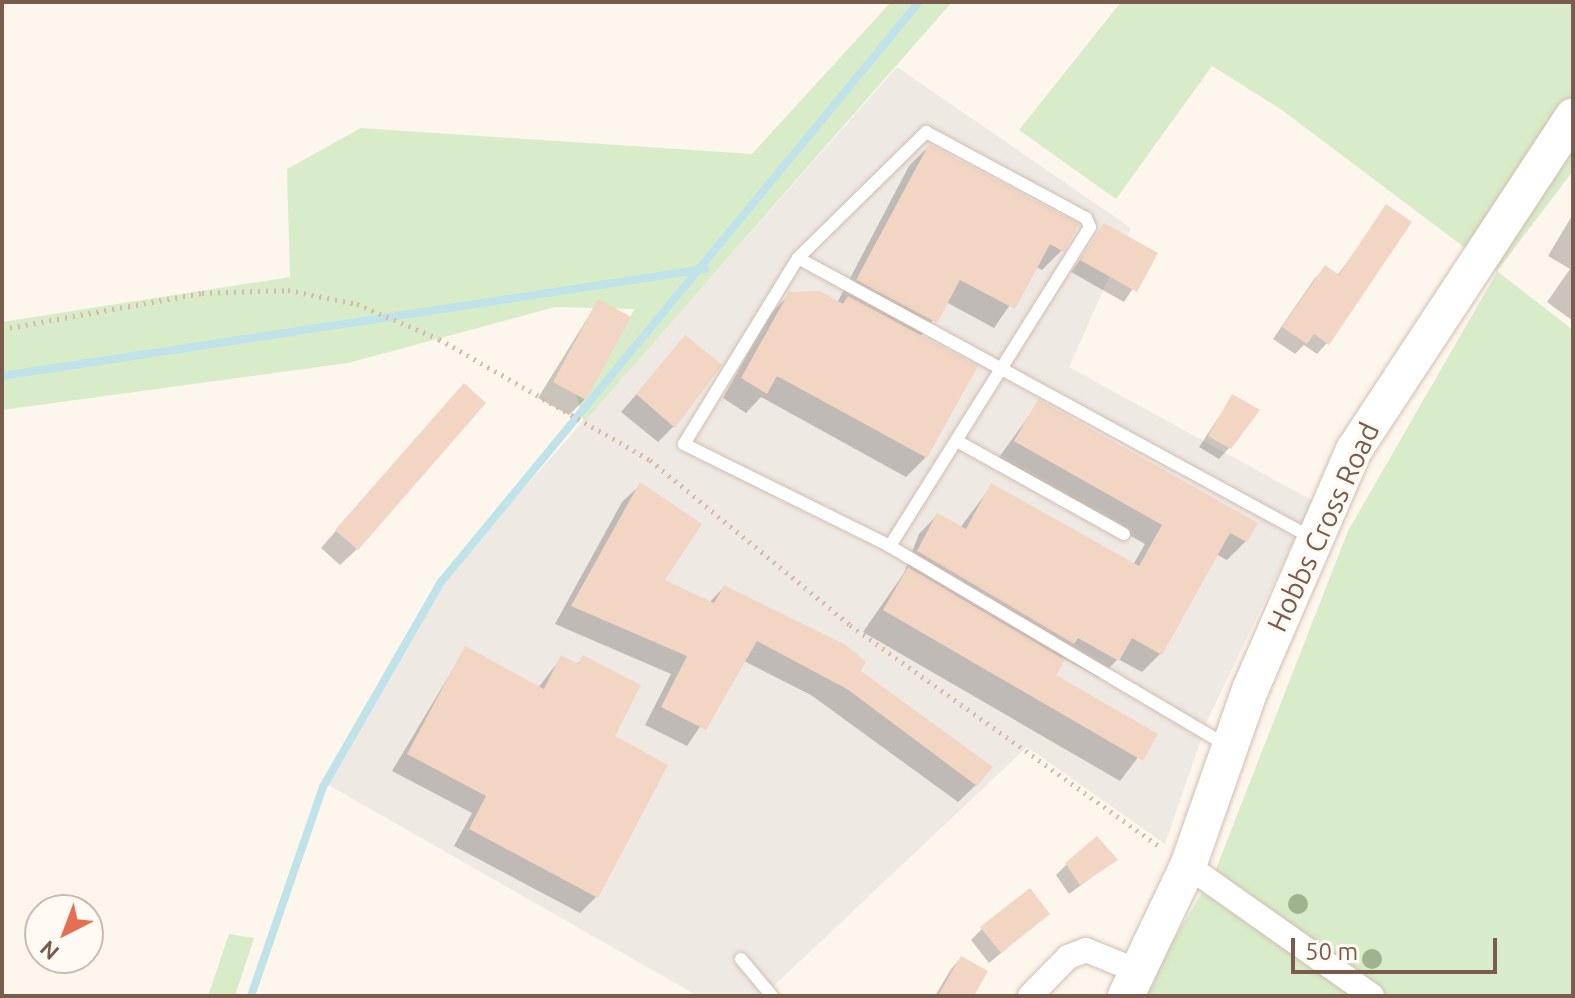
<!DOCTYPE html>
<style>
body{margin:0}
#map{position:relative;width:1575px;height:998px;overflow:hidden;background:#fdf6ec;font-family:Ubuntu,sans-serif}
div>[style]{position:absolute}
.industrial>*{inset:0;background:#efe9e4}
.green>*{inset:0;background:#d8ecc9}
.shadow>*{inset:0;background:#0003}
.stream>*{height:8px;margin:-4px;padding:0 4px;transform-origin:4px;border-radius:4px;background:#bfe3e8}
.building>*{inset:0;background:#f3d5c3}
.path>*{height:5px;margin-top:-2.5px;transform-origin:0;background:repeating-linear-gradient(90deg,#d9b8a5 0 2px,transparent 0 8px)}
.roads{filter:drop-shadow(0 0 2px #d1beb0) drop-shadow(0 0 2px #d1beb0)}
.lane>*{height:12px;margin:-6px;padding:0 6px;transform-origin:6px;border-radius:6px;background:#fff}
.street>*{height:24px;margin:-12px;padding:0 12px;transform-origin:12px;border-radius:12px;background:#fff}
.secondary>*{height:36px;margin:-18px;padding:0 18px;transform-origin:18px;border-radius:18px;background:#fff}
.trees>*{width:20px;height:20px;margin:-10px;border-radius:50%;background:#a0b28e}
span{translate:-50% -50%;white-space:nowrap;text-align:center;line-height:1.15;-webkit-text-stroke:8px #fffaf3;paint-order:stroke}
.street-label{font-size:28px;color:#7a5c4d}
.frame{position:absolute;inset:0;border:4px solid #7a5c4d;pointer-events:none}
.north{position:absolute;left:24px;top:894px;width:80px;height:80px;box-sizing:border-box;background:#fffaf3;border:2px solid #cabbb1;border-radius:50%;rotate:222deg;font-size:22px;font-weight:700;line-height:32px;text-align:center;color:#7a5c4d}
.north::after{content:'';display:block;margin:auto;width:28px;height:36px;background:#e76f51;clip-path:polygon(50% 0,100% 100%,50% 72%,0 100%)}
.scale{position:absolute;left:1291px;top:938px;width:206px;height:36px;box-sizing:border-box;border:4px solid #7a5c4d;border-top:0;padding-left:10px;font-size:24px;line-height:28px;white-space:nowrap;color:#7a5c4d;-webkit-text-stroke:6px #fffaf3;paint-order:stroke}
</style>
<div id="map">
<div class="industrial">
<i style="clip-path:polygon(897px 67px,1131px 228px,1069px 367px,1313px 501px,1208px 719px,1165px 844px,1027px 747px,763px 996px,698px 996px,325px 783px,441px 582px)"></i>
</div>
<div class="green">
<i style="clip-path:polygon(891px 2px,952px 2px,584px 422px,576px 394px,635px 309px,555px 307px,348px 363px,2px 410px,2px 322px,290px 277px,287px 169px,361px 128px,752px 154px)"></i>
<i style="clip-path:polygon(1121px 2px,1573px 2px,1573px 171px,1497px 271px,1573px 330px,1573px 996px,1140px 996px,1216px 869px,1348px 531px,1497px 272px,1282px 110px,1212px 66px,1116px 199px,1019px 130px)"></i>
<i style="clip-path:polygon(229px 934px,254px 938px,235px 996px,208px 996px)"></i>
</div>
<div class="shadow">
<i style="clip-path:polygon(929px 146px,1062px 250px,1042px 270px,1036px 267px,994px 328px,946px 302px,920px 337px,926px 457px,906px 477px,761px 397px,746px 413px,723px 398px,770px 314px,790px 294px,837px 303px,909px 166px)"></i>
<i style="clip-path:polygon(1387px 207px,1327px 343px,1317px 354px,1304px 345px,1295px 354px,1273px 339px,1315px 278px,1325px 268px,1337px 276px)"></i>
<i style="clip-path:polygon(1573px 214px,1573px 321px,1547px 302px,1570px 269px,1548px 256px)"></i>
<i style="clip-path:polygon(1105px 225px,1156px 253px,1124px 302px,1071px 272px)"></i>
<i style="clip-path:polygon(598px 301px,585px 399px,569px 415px,538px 398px)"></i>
<i style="clip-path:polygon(685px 338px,674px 426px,658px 442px,621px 412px)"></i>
<i style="clip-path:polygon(1232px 397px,1229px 448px,1219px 459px,1199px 447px)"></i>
<i style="clip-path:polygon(448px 402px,357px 549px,340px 565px,321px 548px)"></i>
<i style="clip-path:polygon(1039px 402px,1246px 541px,1227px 560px,1216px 554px,1161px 653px,1142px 672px,1118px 659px,1099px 678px,1063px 658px,1053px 675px,1155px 735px,1120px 781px,863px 632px,904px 573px,919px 534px,937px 515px,960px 528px,992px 485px,1133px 565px,1145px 544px,997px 460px)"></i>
<i style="clip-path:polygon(640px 485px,662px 581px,709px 603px,724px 587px,858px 671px,976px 785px,958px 802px,811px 695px,744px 661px,687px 746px,645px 725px,671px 674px,555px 624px,622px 502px)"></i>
<i style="clip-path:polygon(465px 649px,538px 688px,561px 658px,576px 665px,583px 658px,612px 737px,666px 766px,596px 897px,580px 913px,454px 846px,472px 813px,392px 771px)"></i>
<i style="clip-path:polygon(1115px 860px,1069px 894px,1056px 875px,1066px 865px)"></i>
<i style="clip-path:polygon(1048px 914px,989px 963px,971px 940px,982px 929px)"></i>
<i style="clip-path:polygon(961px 958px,972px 996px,935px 996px,951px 969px)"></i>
</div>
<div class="stream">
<i style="left:2px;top:376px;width:711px;rotate:-8.65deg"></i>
<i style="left:251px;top:996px;width:221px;rotate:-71deg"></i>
<i style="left:323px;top:787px;width:237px;rotate:-60.1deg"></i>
<i style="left:441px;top:582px;width:752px;rotate:-50.51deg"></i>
</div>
<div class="building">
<i style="clip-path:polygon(929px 144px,1079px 224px,1064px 252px,1050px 244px,1015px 309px,960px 280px,937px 323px,856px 280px)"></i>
<i style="clip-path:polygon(1386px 204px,1412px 222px,1329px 345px,1314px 334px,1307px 344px,1282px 327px,1325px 265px,1339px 275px)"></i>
<i style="clip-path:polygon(1104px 223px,1158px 253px,1137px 292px,1080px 260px)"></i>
<i style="clip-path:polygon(820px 291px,843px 304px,848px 296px,978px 366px,927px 458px,777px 376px,767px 394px,741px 378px,789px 292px)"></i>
<i style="clip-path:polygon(598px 299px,631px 317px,586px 400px,553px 382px)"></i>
<i style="clip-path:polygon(685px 335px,722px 365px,675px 428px,636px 394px)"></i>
<i style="clip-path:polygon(464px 383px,486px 403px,358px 550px,335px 530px)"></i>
<i style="clip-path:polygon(1232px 394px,1260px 410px,1231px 449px,1208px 436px)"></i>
<i style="clip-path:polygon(1038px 399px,1258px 523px,1247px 542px,1230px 533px,1162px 655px,1132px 638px,1119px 661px,1078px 638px,1074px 644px,917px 551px,937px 513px,966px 529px,991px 483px,1139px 566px,1162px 525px,1014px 441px)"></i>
<i style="clip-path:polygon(640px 482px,702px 524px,665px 580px,714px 603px,724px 585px,846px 645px,866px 662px,861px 671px,993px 767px,977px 786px,847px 689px,757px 641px,706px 730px,661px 707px,687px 656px,571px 606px)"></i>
<i style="clip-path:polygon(908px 567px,1065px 660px,1056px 675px,1158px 734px,1143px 761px,883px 610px)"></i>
<i style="clip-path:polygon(465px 646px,544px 689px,561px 655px,578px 664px,583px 655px,641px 685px,615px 736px,668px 765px,598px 898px,469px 829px,486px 796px,407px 754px)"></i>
<i style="clip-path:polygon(1097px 836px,1118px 860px,1080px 885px,1065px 863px)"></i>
<i style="clip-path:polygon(1030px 888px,1050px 914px,1001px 953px,980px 927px)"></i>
<i style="clip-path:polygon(961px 956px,988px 971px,974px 996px,938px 996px)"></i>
</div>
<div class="path">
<i style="left:2px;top:329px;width:203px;rotate:-10.2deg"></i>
<i style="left:202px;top:293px;width:86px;rotate:-2deg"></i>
<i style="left:288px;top:290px;width:70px;rotate:11.5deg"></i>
<i style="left:357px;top:304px;width:89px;rotate:23.1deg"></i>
<i style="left:439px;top:339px;width:243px;rotate:29.8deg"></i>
<i style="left:650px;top:460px;width:259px;rotate:39.5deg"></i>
<i style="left:850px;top:625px;width:384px;rotate:35.6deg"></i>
</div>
<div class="roads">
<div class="lane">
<i style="left:798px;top:258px;width:180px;rotate:-44.5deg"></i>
<i style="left:926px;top:132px;width:182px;rotate:28.3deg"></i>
<i style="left:1086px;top:218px;width:10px;rotate:66deg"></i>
<i style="left:1090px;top:227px;width:377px;rotate:122.1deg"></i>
<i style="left:957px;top:441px;width:191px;rotate:29.1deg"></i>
<i style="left:1226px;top:745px;width:391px;rotate:-149.4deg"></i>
<i style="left:890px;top:546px;width:230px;rotate:-153.7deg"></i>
<i style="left:684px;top:444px;width:218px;rotate:-58.5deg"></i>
<i style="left:798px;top:258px;width:585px;rotate:28.58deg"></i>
<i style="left:741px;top:959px;width:48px;rotate:50deg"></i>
</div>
<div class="street">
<i style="left:1188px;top:866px;width:225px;rotate:35.2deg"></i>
<i style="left:1030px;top:996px;width:54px;rotate:-45.7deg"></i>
<i style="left:1068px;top:957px;width:19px;rotate:-21deg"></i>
<i style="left:1086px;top:950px;width:58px;rotate:22.2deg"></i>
</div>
<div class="secondary">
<i style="left:1126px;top:996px;width:144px;rotate:-64.5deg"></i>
<i style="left:1188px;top:866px;width:187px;rotate:-70.6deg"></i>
<i style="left:1250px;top:690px;width:262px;rotate:-66.6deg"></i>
<i style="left:1354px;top:450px;width:399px;rotate:-56.7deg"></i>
</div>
</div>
<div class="trees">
<i style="left:1298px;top:904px"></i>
<i style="left:1372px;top:959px"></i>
</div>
<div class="street-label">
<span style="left:1323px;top:527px;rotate:-65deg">Hobbs Cross Road</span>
</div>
<div class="frame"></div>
<div class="north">N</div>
<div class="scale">50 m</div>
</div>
